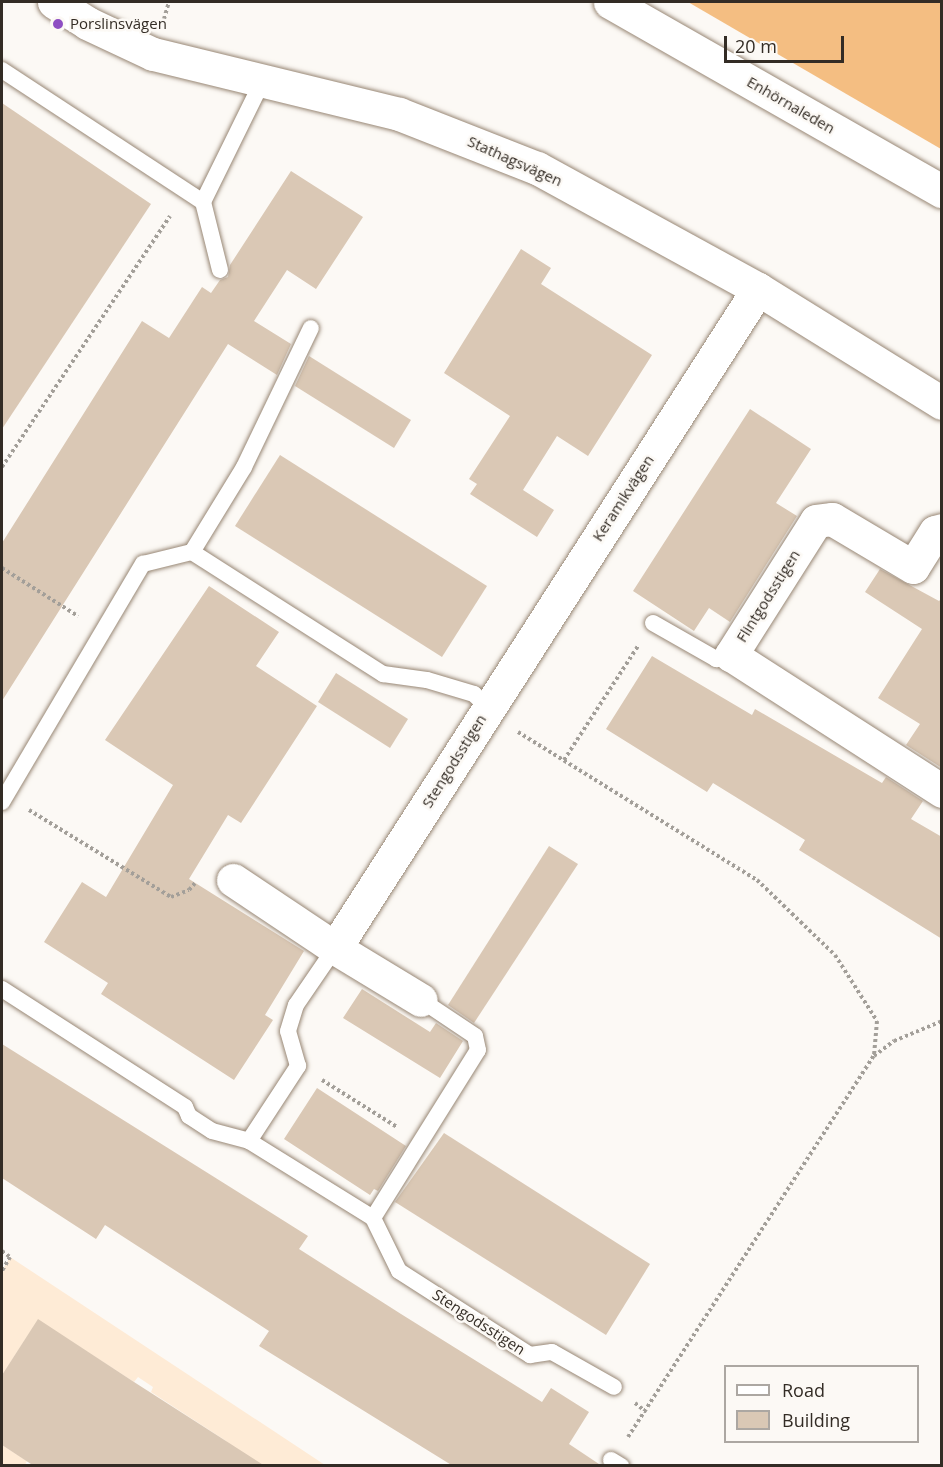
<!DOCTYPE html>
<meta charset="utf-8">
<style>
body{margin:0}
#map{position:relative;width:943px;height:1467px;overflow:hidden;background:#fcf9f5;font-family:"Open Sans",sans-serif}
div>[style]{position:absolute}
.built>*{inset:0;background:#feebd6}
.forest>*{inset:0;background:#f4be82}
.building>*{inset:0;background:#dac8b5}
.path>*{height:4px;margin-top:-2px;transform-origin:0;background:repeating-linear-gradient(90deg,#a39f99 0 3px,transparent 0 6px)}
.roads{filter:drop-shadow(0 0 2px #988775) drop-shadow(0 0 2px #988775)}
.lane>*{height:16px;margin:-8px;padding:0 8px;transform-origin:8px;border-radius:8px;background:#fff}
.street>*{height:33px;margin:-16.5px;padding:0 16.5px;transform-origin:16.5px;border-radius:16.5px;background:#fff}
.secondary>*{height:33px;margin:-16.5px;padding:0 16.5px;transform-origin:16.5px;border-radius:16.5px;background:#fff}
.dots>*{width:16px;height:16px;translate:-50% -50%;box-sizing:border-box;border:3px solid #fcf9f5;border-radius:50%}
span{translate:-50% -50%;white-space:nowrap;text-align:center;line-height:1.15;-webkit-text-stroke:5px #fcf9f5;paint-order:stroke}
.poi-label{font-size:15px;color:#332c25}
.left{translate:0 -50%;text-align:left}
.street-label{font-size:15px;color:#332c25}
.frame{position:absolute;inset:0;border:3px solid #332c25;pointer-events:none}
.legend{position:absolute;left:724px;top:1365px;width:195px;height:78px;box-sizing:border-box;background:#fcf9f5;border:2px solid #aca7a2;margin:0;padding:8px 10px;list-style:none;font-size:18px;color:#332c25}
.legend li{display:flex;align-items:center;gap:12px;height:30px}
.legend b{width:30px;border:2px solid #aca7a2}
.scale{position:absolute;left:724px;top:36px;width:120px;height:27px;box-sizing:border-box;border:3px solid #332c25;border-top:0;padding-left:8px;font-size:18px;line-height:21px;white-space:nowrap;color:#332c25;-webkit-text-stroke:4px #fcf9f5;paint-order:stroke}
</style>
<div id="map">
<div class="built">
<i style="clip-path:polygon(10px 1257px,325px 1465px,239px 1465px,226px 1441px,151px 1392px,153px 1387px,138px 1377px,134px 1382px,38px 1320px,2px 1375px,2px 1271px)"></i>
<i style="clip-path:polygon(2px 1445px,27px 1461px,25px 1465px,2px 1465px)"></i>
</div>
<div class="forest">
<i style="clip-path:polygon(688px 2px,941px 2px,941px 149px)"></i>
</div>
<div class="building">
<i style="clip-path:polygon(2px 103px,151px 204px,2px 429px)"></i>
<i style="clip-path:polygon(291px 171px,363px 217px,316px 289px,287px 270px,254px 321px,291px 344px,277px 375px,228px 344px,2px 701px,2px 543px,142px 321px,169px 338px,202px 287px,211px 293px,220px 280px,228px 277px,230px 265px)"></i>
<i style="clip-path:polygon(521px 249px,551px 268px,541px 284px,652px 355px,588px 456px,557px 436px,523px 490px,554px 510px,537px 537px,470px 494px,477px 484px,469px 479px,510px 416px,444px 373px)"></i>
<i style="clip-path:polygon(309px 356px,411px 420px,394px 448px,295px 386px)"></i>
<i style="clip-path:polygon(750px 409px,811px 449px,776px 503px,797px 516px,730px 622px,709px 608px,694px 631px,633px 591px)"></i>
<i style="clip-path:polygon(280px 455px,487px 586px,442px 657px,235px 526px)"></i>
<i style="clip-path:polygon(880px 569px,939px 601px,942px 598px,942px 768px,906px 745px,920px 724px,878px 698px,922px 629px,865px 592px)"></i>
<i style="clip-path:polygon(209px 586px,279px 632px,256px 666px,317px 706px,241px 823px,228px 815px,189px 879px,304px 951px,265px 1015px,273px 1020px,234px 1080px,101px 994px,108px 983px,44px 942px,82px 882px,106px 897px,173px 785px,105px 740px)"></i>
<i style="clip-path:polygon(652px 656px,752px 715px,755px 709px,882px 783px,886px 777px,923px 801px,911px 819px,942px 837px,942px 939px,799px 850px,805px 840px,713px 783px,707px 792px,606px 729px)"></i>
<i style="clip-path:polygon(336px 673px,408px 719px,390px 748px,318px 702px)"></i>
<i style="clip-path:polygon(549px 846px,578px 864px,474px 1023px,448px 1005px)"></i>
<i style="clip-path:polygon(362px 989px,430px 1032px,436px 1023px,463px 1041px,440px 1078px,343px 1018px)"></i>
<i style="clip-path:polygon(2px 1044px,308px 1236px,299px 1249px,401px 1314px,542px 1402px,551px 1388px,589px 1412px,569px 1444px,602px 1466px,453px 1466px,259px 1346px,269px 1331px,105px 1225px,96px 1239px,2px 1178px)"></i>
<i style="clip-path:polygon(317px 1088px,406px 1146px,378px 1191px,374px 1189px,370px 1195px,284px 1139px)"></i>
<i style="clip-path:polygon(444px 1133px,650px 1264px,606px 1335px,395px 1202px)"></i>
<i style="clip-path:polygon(38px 1319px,134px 1382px,265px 1466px,34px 1466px,2px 1445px,2px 1375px)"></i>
</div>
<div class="path">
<i style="left:164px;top:19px;width:18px;rotate:-74deg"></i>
<i style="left:2px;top:467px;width:302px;rotate:-56.2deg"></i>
<i style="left:2px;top:568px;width:90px;rotate:32.3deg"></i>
<i style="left:518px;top:732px;width:281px;rotate:31.8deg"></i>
<i style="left:757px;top:880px;width:108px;rotate:43.9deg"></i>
<i style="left:835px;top:955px;width:78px;rotate:57.5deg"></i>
<i style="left:877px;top:1021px;width:34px;rotate:95deg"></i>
<i style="left:564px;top:760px;width:136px;rotate:-57deg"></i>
<i style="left:29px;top:810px;width:167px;rotate:31.5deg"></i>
<i style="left:171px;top:897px;width:19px;rotate:-21deg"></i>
<i style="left:189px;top:890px;width:11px;rotate:-49deg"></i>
<i style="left:322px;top:1080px;width:89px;rotate:32.1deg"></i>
<i style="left:2px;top:1251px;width:10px;rotate:37deg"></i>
<i style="left:10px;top:1257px;width:16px;rotate:120deg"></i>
<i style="left:635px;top:1403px;width:14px;rotate:39deg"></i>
<i style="left:628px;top:1437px;width:454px;rotate:-57.2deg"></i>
<i style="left:874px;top:1056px;width:25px;rotate:-37deg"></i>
<i style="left:894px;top:1041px;width:52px;rotate:-22.6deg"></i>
</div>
<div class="roads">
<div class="lane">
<i style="left:2px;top:70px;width:240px;rotate:33.3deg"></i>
<i style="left:220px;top:270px;width:70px;rotate:-104deg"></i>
<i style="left:203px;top:202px;width:134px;rotate:-63.8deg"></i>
<i style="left:192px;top:552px;width:227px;rotate:32.6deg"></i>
<i style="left:383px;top:674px;width:44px;rotate:7.8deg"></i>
<i style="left:427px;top:680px;width:49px;rotate:16.6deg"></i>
<i style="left:474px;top:694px;width:18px;rotate:45deg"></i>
<i style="left:653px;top:623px;width:73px;rotate:29.7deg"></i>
<i style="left:716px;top:659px;width:16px;rotate:-15deg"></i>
<i style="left:2px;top:802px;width:277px;rotate:-59.4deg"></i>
<i style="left:143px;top:564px;width:50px;rotate:-13.8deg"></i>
<i style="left:192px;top:552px;width:100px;rotate:-58.5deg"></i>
<i style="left:244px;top:467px;width:154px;rotate:-64.3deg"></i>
<i style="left:2px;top:989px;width:218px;rotate:32.8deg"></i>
<i style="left:185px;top:1107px;width:10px;rotate:66deg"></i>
<i style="left:189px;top:1116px;width:27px;rotate:33deg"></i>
<i style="left:212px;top:1131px;width:38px;rotate:15deg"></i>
<i style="left:249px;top:1141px;width:146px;rotate:31.8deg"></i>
<i style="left:373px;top:1218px;width:59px;rotate:63.9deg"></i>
<i style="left:399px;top:1271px;width:156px;rotate:32.7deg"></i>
<i style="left:530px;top:1355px;width:22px;rotate:-8deg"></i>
<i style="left:552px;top:1352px;width:71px;rotate:29.4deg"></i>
<i style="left:249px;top:1141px;width:90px;rotate:-56.8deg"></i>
<i style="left:298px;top:1066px;width:36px;rotate:-106deg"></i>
<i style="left:288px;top:1031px;width:27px;rotate:-73deg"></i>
<i style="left:296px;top:1005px;width:69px;rotate:-55.6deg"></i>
<i style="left:373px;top:1218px;width:198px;rotate:-58deg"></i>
<i style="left:478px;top:1050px;width:14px;rotate:-102deg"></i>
<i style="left:475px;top:1036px;width:65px;rotate:-146.3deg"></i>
<i style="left:611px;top:1460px;width:12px;rotate:31deg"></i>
</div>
<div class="street">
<i style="left:54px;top:2px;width:39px;rotate:32deg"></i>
<i style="left:87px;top:23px;width:73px;rotate:25.2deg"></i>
<i style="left:153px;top:54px;width:253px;rotate:13.7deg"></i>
<i style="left:399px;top:114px;width:148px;rotate:21.4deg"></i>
<i style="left:537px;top:168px;width:252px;rotate:28.7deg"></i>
<i style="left:758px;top:289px;width:216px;rotate:31.8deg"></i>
<i style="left:942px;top:530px;width:7px;rotate:164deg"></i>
<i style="left:935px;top:532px;width:41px;rotate:122.2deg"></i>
<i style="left:913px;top:567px;width:94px;rotate:-149.3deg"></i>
<i style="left:832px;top:519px;width:16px;rotate:173deg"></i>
<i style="left:816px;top:521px;width:159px;rotate:122.4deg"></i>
<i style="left:731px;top:655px;width:251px;rotate:32.8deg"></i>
<i style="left:233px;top:880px;width:123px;rotate:33.7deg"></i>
<i style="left:335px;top:948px;width:783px;rotate:-57.3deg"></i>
<i style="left:335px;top:948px;width:100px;rotate:31.2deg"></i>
</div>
<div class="secondary">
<i style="left:610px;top:2px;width:382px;rotate:29.7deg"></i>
</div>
</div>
<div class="dots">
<i style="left:58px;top:24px;background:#8e4ec3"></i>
</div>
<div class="poi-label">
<span class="left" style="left:70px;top:24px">Porslinsvägen</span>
</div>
<div class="street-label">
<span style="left:791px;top:105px;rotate:30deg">Enhörnaleden</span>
<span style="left:515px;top:161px;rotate:24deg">Stathagsvägen</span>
<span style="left:623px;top:498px;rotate:-57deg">Keramikvägen</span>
<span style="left:768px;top:596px;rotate:-58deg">Flintgodsstigen</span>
<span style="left:454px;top:761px;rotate:-58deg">Stengodsstigen</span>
<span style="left:479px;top:1322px;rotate:33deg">Stengodsstigen</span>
</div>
<div class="frame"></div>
<ul class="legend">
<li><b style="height:8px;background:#fff"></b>Road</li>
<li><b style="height:16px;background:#dac8b5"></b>Building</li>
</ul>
<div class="scale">20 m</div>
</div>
